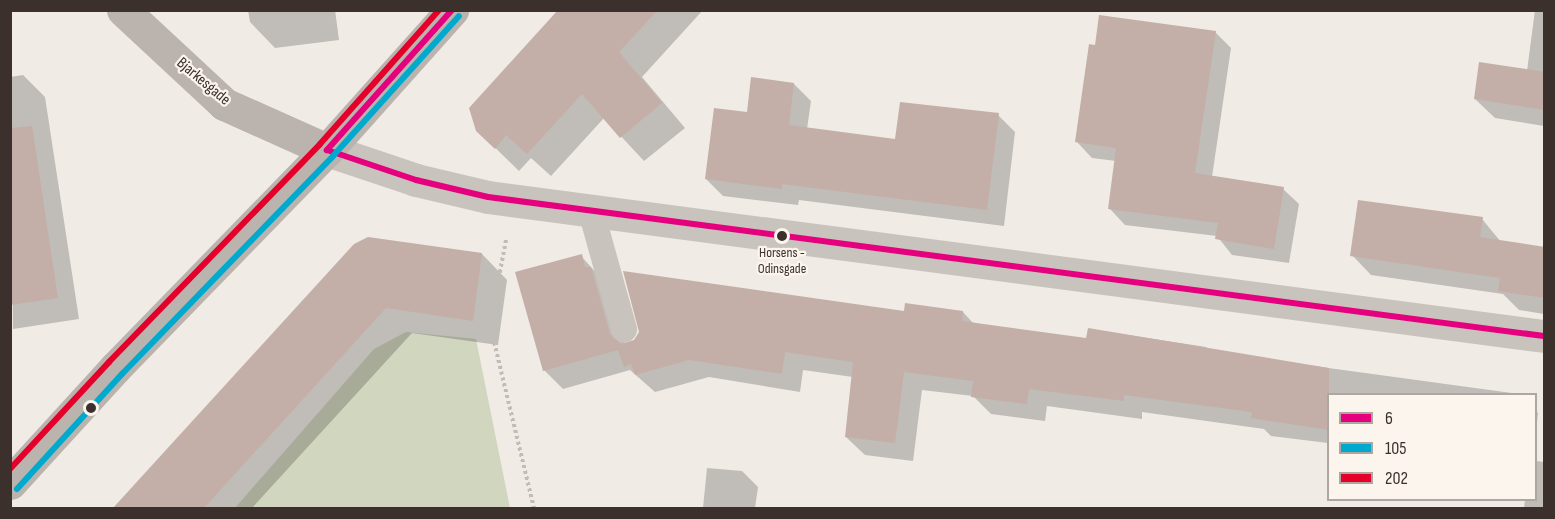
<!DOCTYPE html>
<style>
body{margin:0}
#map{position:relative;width:1555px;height:519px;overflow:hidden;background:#f0ebe5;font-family:"Sofia Sans Condensed",sans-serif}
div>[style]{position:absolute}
.green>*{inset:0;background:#d1d6bf}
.shadow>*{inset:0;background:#0003}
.building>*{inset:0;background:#c3afa7}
.path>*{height:4px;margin-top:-2px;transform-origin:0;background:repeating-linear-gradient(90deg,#c2bbb6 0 3px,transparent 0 6px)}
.lane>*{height:26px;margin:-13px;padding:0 13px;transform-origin:13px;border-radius:13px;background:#c9c3be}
.street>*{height:33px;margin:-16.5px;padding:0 16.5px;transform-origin:16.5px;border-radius:16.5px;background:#c9c3be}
.secondary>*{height:33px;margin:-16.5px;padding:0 16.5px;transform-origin:16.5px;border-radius:16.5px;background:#bab3ae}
.bus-1>*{height:6px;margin:-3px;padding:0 3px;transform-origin:3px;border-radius:3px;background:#e5007d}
.bus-2>*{height:6px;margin:-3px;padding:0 3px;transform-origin:3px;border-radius:3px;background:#00a9ce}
.bus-3>*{height:6px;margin:-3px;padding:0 3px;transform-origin:3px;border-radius:3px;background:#e4002b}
.dots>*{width:16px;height:16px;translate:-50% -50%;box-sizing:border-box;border:3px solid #fbf5ee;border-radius:50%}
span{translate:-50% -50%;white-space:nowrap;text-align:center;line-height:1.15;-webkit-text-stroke:4.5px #fbf5ee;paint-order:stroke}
.bus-label{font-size:14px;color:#3b302b}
.street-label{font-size:16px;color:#3b302b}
.frame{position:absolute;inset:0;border:12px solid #3b302b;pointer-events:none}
.legend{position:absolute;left:1327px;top:393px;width:210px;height:108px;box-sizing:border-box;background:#fbf5ee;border:2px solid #aea6a0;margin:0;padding:8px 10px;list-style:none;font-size:18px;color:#3b302b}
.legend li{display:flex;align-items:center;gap:12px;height:30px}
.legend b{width:30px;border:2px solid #aea6a0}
</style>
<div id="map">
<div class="green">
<i style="clip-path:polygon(406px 332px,476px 339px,510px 508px,235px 508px,374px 349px)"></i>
</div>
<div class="shadow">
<i style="clip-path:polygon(248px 10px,335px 10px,339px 40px,275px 48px,250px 22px)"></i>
<i style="clip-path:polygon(560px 10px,703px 10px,642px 77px,685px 128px,644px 161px,604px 118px,551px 176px,531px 158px,519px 171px,477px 130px)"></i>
<i style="clip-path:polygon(1535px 10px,1544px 10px,1544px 126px,1495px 118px,1475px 99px,1527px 71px)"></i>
<i style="clip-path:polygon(1215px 32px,1231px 48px,1212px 177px,1283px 189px,1299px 204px,1289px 263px,1232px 255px,1217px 236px,1125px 225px,1110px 209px,1116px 161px,1092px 158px,1077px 142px)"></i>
<i style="clip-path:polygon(23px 75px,45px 97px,79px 319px,13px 329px,10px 77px)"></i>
<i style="clip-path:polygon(794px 84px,811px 101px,807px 129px,896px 141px,998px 115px,1015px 132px,1004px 226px,799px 200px,798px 205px,723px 196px,706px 179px,748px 114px)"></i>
<i style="clip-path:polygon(1482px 219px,1501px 242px,1544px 249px,1544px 314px,1519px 310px,1503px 294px,1371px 275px,1352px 255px)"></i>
<i style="clip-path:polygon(355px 245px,482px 254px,507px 280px,498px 345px,412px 333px,252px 508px,115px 508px)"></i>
<i style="clip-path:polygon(581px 256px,609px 287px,625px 344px,905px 313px,963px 312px,974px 324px,1087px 340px,1089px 329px,1206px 347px,1211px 352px,1519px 394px,1328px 394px,1328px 443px,1271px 436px,1264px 429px,1142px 412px,1142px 419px,1047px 406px,1045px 421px,991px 414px,973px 396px,922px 390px,913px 461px,865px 455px,846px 437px,853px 377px,803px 370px,800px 392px,709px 377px,655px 392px,630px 370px,563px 389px,544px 370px)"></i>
<i style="clip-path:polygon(1536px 411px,1538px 413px,1536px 430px)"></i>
<i style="clip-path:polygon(1536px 461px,1544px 462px,1544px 508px,1524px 508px,1525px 500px,1536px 500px)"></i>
<i style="clip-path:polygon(707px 468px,742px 471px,758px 487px,755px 508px,703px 508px)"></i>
</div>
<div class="building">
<i style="clip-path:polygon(558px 10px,658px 10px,619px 52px,662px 103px,620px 138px,582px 94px,527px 154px,506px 135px,495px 149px,476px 131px,469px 108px)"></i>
<i style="clip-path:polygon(1099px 15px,1216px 31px,1195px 173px,1284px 187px,1274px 249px,1215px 239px,1218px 223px,1108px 209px,1116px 148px,1075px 142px,1089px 44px,1095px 45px)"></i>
<i style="clip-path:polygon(1479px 62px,1545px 72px,1545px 110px,1474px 99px)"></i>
<i style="clip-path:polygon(751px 77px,794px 83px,789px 125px,895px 139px,900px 102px,999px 113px,987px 210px,782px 184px,782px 189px,705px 179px,714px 108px,747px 112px)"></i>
<i style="clip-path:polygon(32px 126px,58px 298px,10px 305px,10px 128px)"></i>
<i style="clip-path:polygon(1358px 200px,1483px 217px,1480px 237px,1545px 247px,1545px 298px,1498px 291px,1500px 278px,1350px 256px)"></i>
<i style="clip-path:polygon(368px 237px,482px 253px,473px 321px,386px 308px,204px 508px,113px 508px,354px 244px)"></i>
<i style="clip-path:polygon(582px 254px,585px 267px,591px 267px,610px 334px,621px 344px,634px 340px,639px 332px,623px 271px,904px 311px,905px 303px,963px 311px,962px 321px,1086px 338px,1088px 328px,1329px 368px,1329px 430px,1251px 418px,1252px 412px,1124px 395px,1124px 401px,1029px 389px,1027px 404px,971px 397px,973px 381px,904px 372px,895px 443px,845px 437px,853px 362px,785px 352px,782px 374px,689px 360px,635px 375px,631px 364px,624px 367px,618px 350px,543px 371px,515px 272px)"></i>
</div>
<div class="path">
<i style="left:506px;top:240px;width:86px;rotate:100.7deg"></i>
<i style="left:490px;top:325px;width:188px;rotate:76.5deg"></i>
</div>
<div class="lane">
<i style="left:591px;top:211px;width:123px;rotate:74.4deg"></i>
</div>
<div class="street">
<i style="left:327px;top:150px;width:94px;rotate:18.6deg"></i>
<i style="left:416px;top:180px;width:74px;rotate:13.3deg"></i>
<i style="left:488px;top:197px;width:1065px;rotate:7.5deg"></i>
</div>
<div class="secondary">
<i style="left:123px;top:10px;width:138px;rotate:42.9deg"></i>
<i style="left:224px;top:104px;width:113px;rotate:24.1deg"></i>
<i style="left:10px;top:483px;width:156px;rotate:-47.6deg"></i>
<i style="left:115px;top:368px;width:304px;rotate:-45.8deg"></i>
<i style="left:327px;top:150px;width:188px;rotate:-48.2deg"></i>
</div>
<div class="bus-1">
<i style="left:452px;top:10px;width:188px;rotate:131.8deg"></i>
<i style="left:327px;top:150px;width:94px;rotate:18.6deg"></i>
<i style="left:416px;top:180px;width:74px;rotate:13.3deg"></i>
<i style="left:488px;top:197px;width:1065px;rotate:7.5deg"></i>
</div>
<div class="bus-2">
<i style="left:17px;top:489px;width:156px;rotate:-47.6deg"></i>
<i style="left:122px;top:374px;width:303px;rotate:-45.9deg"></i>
<i style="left:333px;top:156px;width:188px;rotate:-48deg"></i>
</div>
<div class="bus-3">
<i style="left:10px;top:469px;width:146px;rotate:-47.2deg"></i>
<i style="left:109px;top:362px;width:303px;rotate:-45.9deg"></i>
<i style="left:320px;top:144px;width:179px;rotate:-48.4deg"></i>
</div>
<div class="dots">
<i style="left:782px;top:236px;background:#3b302b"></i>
<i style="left:91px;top:408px;background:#3b302b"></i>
</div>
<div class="bus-label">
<span style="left:782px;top:261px">Horsens -<br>Odinsgade</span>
</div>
<div class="street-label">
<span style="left:203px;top:82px;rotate:40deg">Bjarkesgade</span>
</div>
<div class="frame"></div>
<ul class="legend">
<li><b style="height:8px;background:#e5007d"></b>6</li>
<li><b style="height:8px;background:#00a9ce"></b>105</li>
<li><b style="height:8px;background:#e4002b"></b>202</li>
</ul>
</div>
